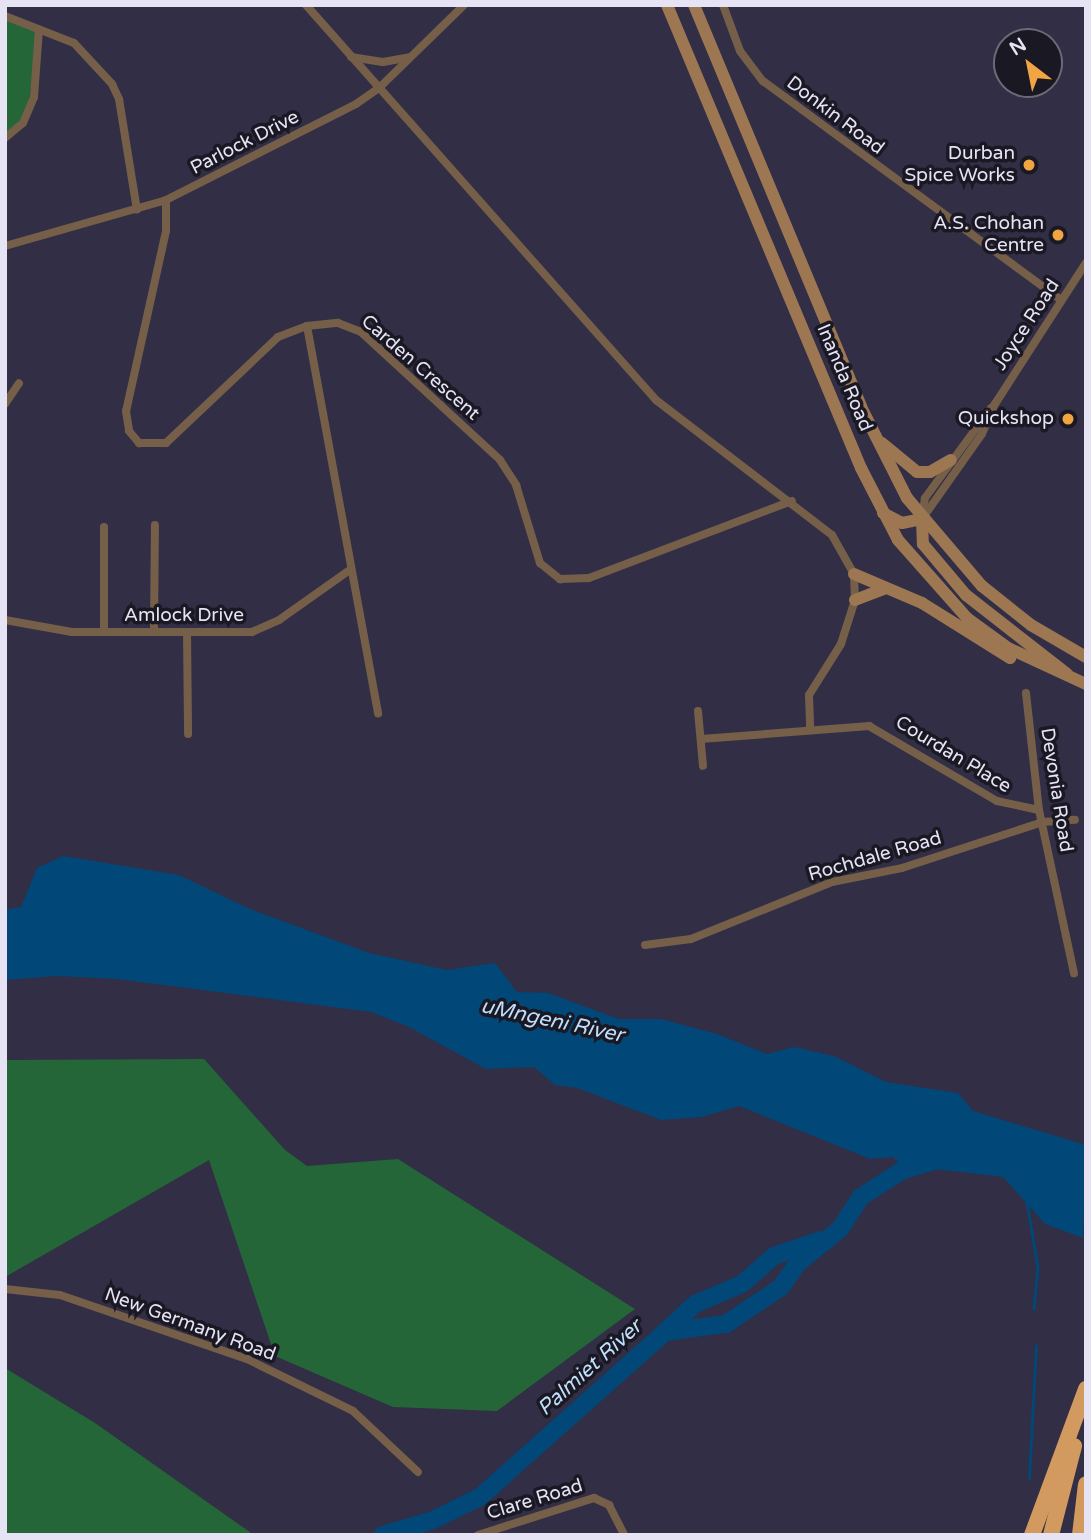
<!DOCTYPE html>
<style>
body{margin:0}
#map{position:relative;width:1091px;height:1540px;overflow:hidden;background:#322e45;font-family:"Varela Round",sans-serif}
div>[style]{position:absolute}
.green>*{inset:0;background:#246638}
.water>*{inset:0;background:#014777}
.stream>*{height:2.5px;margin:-1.25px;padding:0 1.25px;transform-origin:1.25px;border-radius:1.25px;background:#014777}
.river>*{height:18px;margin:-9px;padding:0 9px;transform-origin:9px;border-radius:9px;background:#014777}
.minor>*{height:8px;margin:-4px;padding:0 4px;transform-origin:4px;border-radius:4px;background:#765f48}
.secondary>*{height:12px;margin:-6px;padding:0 6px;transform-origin:6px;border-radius:6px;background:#9c7752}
.motorway>*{height:16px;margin:-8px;padding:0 8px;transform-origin:8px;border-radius:8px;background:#d39a60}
.dots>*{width:19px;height:19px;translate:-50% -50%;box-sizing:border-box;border:4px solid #1a1823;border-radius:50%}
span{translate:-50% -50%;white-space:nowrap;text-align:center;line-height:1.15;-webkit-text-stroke:7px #1a1823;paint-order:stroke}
.street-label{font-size:19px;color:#e6e4f4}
.poi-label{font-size:19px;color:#e6e4f4}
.right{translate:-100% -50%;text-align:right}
.water-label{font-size:21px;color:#bfdefb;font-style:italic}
.frame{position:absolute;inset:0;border:7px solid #e6e4f4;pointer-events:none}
.north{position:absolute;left:993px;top:28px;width:70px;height:70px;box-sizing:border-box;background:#1a1823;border:2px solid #6c6a77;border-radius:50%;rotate:328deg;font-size:19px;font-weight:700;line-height:28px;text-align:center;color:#e6e4f4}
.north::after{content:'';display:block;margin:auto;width:24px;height:32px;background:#f3a442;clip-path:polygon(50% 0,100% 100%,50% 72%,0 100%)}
</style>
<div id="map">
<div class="green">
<i style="clip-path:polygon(5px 17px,38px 29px,29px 102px,17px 126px,5px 135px)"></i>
<i style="clip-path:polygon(204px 1059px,285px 1150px,307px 1166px,398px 1159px,635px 1309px,497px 1411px,393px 1407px,275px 1356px,209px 1160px,5px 1277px,5px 1060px)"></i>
<i style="clip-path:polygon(5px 1368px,95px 1423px,254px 1535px,5px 1535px)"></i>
</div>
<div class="water">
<i style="clip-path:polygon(63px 856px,179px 875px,250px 909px,369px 953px,447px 970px,495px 963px,517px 992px,548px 993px,619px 1019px,661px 1019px,717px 1034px,767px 1054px,794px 1047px,834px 1056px,886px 1082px,958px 1093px,973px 1111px,1086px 1145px,1083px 1238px,1045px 1224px,1003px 1177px,901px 1165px,893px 1157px,870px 1159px,739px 1106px,702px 1117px,661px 1120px,577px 1088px,555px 1085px,534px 1067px,486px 1069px,409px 1027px,371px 1012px,118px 979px,57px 976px,5px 980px,5px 910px,21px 907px,37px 868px)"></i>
</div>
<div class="stream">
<i style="left:1027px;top:1202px;width:67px;rotate:80.5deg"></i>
<i style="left:1038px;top:1268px;width:41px;rotate:95.6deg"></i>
<i style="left:1029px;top:1479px;width:133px;rotate:-87deg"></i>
</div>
<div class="river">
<i style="left:665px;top:1332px;width:41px;rotate:-43deg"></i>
<i style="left:695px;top:1304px;width:51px;rotate:-23.1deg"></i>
<i style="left:742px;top:1284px;width:43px;rotate:-41.2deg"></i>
<i style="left:774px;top:1256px;width:50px;rotate:-18.8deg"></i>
<i style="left:383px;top:1535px;width:52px;rotate:-16.7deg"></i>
<i style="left:433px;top:1520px;width:52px;rotate:-26.1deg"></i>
<i style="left:480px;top:1497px;width:248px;rotate:-41.7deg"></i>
<i style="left:665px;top:1332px;width:62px;rotate:-7.5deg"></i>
<i style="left:726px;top:1324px;width:66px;rotate:-33.9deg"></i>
<i style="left:781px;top:1287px;width:29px;rotate:-55deg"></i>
<i style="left:798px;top:1263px;width:54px;rotate:-39deg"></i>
<i style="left:840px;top:1229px;width:38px;rotate:-57deg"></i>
<i style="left:861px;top:1197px;width:48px;rotate:-33deg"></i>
<i style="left:901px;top:1171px;width:34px;rotate:-17deg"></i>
</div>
<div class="minor">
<i style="left:306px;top:5px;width:528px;rotate:48.46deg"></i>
<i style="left:656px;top:400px;width:222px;rotate:37.5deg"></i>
<i style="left:832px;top:535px;width:45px;rotate:60.6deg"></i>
<i style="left:854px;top:574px;width:26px;rotate:88deg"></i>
<i style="left:855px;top:600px;width:46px;rotate:107.7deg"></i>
<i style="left:841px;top:644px;width:60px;rotate:122.1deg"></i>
<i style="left:809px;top:695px;width:33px;rotate:88deg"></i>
<i style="left:723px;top:5px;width:49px;rotate:69.7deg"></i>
<i style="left:740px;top:51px;width:38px;rotate:53deg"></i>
<i style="left:763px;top:81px;width:370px;rotate:36.3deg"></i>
<i style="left:5px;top:16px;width:74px;rotate:21.4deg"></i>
<i style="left:74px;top:43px;width:56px;rotate:47.2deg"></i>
<i style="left:112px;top:84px;width:17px;rotate:65deg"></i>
<i style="left:119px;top:99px;width:112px;rotate:80.8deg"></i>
<i style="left:351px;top:57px;width:32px;rotate:9deg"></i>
<i style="left:383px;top:62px;width:27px;rotate:-10deg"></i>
<i style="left:5px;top:138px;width:23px;rotate:-40deg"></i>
<i style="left:23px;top:123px;width:28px;rotate:-67deg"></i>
<i style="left:34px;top:97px;width:68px;rotate:-85.8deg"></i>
<i style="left:166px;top:200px;width:31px;rotate:90deg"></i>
<i style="left:166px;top:231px;width:184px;rotate:102.5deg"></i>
<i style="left:126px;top:411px;width:20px;rotate:81deg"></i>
<i style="left:129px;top:431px;width:16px;rotate:50deg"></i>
<i style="left:139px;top:443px;width:27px"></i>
<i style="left:166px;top:443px;width:154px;rotate:-43.4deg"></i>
<i style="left:278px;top:337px;width:31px;rotate:-21deg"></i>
<i style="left:307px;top:326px;width:31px;rotate:-6deg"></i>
<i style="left:338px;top:323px;width:25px;rotate:21deg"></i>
<i style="left:361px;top:332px;width:189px;rotate:42.6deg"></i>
<i style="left:500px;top:460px;width:30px;rotate:57deg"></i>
<i style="left:516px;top:485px;width:82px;rotate:72.9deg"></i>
<i style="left:540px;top:563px;width:26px;rotate:39deg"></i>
<i style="left:560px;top:579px;width:29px;rotate:-2deg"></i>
<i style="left:589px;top:578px;width:217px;rotate:-20.8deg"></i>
<i style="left:5px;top:246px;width:167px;rotate:-15.9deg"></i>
<i style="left:166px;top:200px;width:213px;rotate:-26.8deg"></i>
<i style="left:356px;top:104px;width:28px;rotate:-35deg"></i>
<i style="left:379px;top:88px;width:119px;rotate:-44.3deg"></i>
<i style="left:307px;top:326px;width:394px;rotate:79.6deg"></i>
<i style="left:5px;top:404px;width:25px;rotate:-56deg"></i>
<i style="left:922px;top:517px;width:19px;rotate:-81deg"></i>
<i style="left:925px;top:498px;width:112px;rotate:-53.7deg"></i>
<i style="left:922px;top:519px;width:104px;rotate:-54.8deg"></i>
<i style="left:982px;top:434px;width:33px;rotate:-67deg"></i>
<i style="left:995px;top:404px;width:168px;rotate:-57.2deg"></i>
<i style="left:5px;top:620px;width:68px;rotate:10.2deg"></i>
<i style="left:72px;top:632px;width:180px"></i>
<i style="left:252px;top:632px;width:30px;rotate:-24deg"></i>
<i style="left:279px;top:620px;width:87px;rotate:-35.2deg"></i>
<i style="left:104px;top:632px;width:105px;rotate:-90deg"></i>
<i style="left:154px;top:632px;width:107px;rotate:-89.5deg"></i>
<i style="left:187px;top:632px;width:102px;rotate:89.4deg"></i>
<i style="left:1026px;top:693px;width:118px;rotate:83.7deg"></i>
<i style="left:1039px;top:810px;width:167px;rotate:77.9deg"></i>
<i style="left:698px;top:711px;width:55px;rotate:84.8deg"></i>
<i style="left:701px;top:739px;width:169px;rotate:-4.4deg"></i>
<i style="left:869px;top:726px;width:148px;rotate:30.4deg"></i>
<i style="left:997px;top:801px;width:43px;rotate:12.1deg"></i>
<i style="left:645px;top:945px;width:46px;rotate:-7.4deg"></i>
<i style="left:691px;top:939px;width:152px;rotate:-22deg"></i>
<i style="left:832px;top:882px;width:71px;rotate:-11.3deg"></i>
<i style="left:902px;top:868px;width:148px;rotate:-18.1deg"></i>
<i style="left:1043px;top:822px;width:32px;rotate:-4deg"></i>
<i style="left:5px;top:1289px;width:55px;rotate:6.2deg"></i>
<i style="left:60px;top:1295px;width:198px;rotate:18.9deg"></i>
<i style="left:247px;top:1359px;width:118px;rotate:26.1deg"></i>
<i style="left:353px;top:1411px;width:89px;rotate:43.2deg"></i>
<i style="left:478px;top:1535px;width:122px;rotate:-17.7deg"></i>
<i style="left:594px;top:1498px;width:17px;rotate:25deg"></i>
<i style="left:609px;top:1505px;width:34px;rotate:63deg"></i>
</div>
<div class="secondary">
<i style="left:667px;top:5px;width:502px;rotate:67.27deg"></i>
<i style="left:861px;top:468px;width:81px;rotate:62.8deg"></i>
<i style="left:898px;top:540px;width:104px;rotate:48.5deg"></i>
<i style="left:967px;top:618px;width:51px;rotate:36.2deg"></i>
<i style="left:1008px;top:648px;width:86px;rotate:24.8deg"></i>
<i style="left:694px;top:5px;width:435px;rotate:67.4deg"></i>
<i style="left:861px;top:407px;width:102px;rotate:63.2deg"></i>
<i style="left:907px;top:498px;width:116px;rotate:49.6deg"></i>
<i style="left:982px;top:586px;width:63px;rotate:38.5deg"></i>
<i style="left:1031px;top:625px;width:64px;rotate:30.2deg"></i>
<i style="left:882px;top:443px;width:45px;rotate:39.6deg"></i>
<i style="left:917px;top:472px;width:13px"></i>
<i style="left:930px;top:472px;width:24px;rotate:-30deg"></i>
<i style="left:883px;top:513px;width:21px;rotate:28deg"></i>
<i style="left:902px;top:523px;width:20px;rotate:-11deg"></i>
<i style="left:922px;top:519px;width:25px;rotate:88deg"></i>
<i style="left:923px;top:544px;width:67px;rotate:49.9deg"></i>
<i style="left:966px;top:595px;width:128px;rotate:38deg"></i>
<i style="left:854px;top:574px;width:74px;rotate:23.1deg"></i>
<i style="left:922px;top:603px;width:104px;rotate:32deg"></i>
<i style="left:855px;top:600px;width:31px;rotate:-21deg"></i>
</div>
<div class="motorway">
<i style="left:1032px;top:1535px;width:156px;rotate:-69.7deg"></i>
<i style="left:1051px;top:1535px;width:92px;rotate:-75.5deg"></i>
<i style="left:1080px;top:1535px;width:51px;rotate:-83.3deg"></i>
</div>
<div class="dots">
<i style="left:1029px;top:165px;background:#f3a442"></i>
<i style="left:1058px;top:235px;background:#f3a442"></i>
<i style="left:1068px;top:419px;background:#f3a442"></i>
</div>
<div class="street-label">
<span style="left:835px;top:116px;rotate:37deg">Donkin Road</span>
<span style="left:245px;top:143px;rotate:-27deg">Parlock Drive</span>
<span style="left:1027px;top:325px;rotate:-57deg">Joyce Road</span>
<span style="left:420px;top:368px;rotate:41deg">Carden Crescent</span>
<span style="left:844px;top:378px;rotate:67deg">Inanda Road</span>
<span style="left:184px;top:616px">Amlock Drive</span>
<span style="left:953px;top:755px;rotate:31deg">Courdan Place</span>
<span style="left:1056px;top:790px;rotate:81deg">Devonia Road</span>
<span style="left:875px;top:857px;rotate:-16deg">Rochdale Road</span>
<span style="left:190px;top:1325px;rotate:20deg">New Germany Road</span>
<span style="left:535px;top:1500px;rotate:-17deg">Clare Road</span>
</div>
<div class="poi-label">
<span class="right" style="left:1015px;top:165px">Durban<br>Spice Works</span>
<span class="right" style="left:1044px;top:235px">A.S. Chohan<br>Centre</span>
<span class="right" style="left:1054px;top:419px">Quickshop</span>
</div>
<div class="water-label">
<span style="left:552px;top:1021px;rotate:12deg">uMngeni River</span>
<span style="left:590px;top:1368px;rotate:-42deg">Palmiet River</span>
</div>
<div class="frame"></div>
<div class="north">N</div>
</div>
